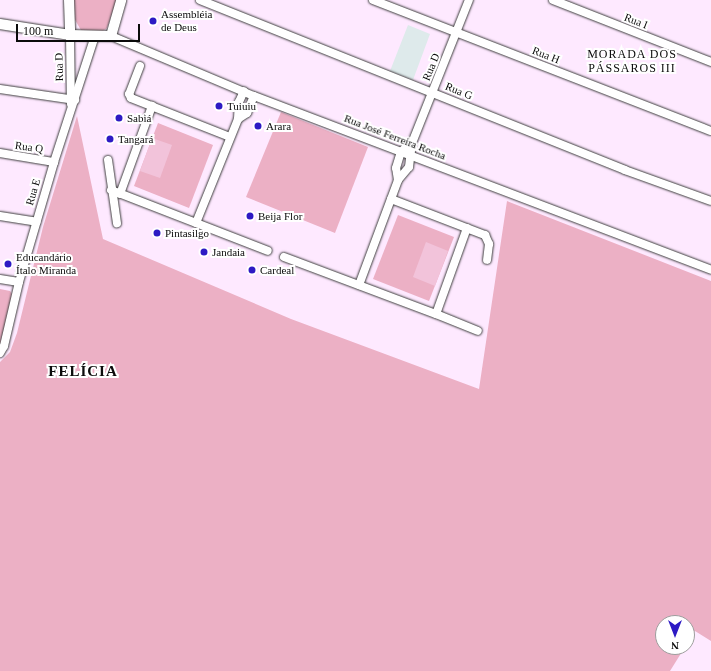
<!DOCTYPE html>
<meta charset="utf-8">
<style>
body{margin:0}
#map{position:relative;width:711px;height:671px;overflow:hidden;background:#fee9ff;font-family:"Times New Roman",serif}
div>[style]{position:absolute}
.industrial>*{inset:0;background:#deeaeb}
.green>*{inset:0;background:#ecb0c5}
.pitch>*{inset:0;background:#f2c3da}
.roads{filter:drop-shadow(0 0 1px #3e3e3e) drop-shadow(0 0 1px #3e3e3e)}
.minor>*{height:8px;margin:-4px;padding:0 4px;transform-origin:4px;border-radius:4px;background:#fff}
.tertiary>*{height:10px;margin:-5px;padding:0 5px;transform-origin:5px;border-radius:5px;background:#fff}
.dots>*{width:11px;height:11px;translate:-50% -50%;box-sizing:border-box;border:2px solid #fff;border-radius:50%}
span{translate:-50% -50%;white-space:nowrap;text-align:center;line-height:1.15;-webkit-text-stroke:4px #fff;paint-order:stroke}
.poi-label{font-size:11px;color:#0b0b0b}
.left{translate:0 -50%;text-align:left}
.street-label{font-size:11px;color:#0b0b0b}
.neighbourhood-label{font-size:12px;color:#0b0b0b;letter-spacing:1px}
.district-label{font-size:15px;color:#0b0b0b;font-weight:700;letter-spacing:1px}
.north{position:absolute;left:655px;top:615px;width:40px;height:40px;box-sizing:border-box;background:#fff;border:1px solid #9d9d9d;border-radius:50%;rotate:180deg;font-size:11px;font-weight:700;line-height:16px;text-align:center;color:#0b0b0b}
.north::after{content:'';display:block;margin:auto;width:14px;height:18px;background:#2d1ac4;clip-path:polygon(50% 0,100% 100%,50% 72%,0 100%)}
.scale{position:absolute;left:16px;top:24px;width:124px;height:18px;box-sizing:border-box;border:2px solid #0b0b0b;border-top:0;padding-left:5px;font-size:12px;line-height:14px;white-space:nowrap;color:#0b0b0b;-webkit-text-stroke:3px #fff;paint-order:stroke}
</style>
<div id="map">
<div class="industrial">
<i style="clip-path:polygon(408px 25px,430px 34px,413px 80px,390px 71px)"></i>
</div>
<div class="green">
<i style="clip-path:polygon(73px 0,117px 0,107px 28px,100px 33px,82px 32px,74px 18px)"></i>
<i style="clip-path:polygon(281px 112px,368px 147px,335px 233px,246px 197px)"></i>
<i style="clip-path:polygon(77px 116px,103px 239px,291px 319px,479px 389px,507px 201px,711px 281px,711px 641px,695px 631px,687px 643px,687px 623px,663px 623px,663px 647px,685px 647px,670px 671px,0 671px,0 362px,10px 352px,17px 333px,43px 227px)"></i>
<i style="clip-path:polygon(158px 123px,213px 145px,189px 208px,134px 186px)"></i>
<i style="clip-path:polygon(398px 215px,454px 237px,429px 301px,373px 279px)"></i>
<i style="clip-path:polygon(0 289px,10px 291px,12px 294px,0 348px)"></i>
</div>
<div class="pitch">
<i style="clip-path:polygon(152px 138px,172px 145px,160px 178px,140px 171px)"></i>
<i style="clip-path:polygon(426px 242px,448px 251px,435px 286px,413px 277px)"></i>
</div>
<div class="roads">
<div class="minor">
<i style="left:200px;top:0;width:458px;rotate:21.8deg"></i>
<i style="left:625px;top:170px;width:91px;rotate:19.8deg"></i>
<i style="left:373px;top:0;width:362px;rotate:21.2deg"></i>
<i style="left:553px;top:0;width:170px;rotate:21.4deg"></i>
<i style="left:70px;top:35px;width:69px;rotate:89.2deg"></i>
<i style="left:111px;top:36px;width:155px;rotate:22.8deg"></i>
<i style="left:254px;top:96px;width:489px;rotate:20.8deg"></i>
<i style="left:140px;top:66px;width:30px;rotate:111deg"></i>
<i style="left:129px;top:94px;width:4px;rotate:63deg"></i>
<i style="left:131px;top:98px;width:106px;rotate:21.5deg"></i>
<i style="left:0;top:89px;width:76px;rotate:8.3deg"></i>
<i style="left:238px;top:119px;width:11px;rotate:-34deg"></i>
<i style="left:247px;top:113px;width:18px;rotate:-68deg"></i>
<i style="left:0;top:153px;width:55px;rotate:9.5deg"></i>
<i style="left:108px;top:160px;width:64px;rotate:81.9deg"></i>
<i style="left:398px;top:180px;width:12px;rotate:-99deg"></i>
<i style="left:396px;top:168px;width:17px;rotate:-73deg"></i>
<i style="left:401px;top:152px;width:6px;rotate:-45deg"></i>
<i style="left:111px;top:190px;width:168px;rotate:21.2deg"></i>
<i style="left:120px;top:194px;width:94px;rotate:-70deg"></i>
<i style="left:391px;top:199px;width:101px;rotate:21deg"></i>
<i style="left:485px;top:235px;width:10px;rotate:66deg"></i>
<i style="left:489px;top:244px;width:16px;rotate:97deg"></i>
<i style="left:0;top:216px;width:37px;rotate:9deg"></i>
<i style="left:196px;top:223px;width:112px;rotate:-68deg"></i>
<i style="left:238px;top:119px;width:17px;rotate:-87deg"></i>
<i style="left:239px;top:102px;width:12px;rotate:-66deg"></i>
<i style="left:467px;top:228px;width:91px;rotate:109.8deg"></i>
<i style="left:436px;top:314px;width:45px;rotate:22deg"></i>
<i style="left:284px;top:257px;width:162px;rotate:20.6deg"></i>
<i style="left:0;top:279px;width:19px;rotate:9deg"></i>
<i style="left:359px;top:285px;width:112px;rotate:-69.6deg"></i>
<i style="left:398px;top:180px;width:17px;rotate:-50deg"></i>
<i style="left:409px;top:167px;width:24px;rotate:-83deg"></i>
<i style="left:412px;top:143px;width:154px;rotate:-68.3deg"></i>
<i style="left:0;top:353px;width:8px;rotate:-60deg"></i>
<i style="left:4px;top:346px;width:66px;rotate:-76.8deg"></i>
<i style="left:19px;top:282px;width:125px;rotate:-73.7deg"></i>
<i style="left:54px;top:162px;width:133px;rotate:-72deg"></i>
</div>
<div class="tertiary">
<i style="left:69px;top:0;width:35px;rotate:88deg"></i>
<i style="left:0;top:24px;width:71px;rotate:8.9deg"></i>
<i style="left:70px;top:35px;width:41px;rotate:1.4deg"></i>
<i style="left:111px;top:36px;width:37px;rotate:-74deg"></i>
</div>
</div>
<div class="dots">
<i style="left:153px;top:21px;background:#2d1ac4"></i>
<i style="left:219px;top:106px;background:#2d1ac4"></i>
<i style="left:119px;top:118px;background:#2d1ac4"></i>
<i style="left:258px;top:126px;background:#2d1ac4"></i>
<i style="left:110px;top:139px;background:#2d1ac4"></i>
<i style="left:250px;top:216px;background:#2d1ac4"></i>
<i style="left:157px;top:233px;background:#2d1ac4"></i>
<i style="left:204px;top:252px;background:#2d1ac4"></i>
<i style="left:8px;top:264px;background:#2d1ac4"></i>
<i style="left:252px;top:270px;background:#2d1ac4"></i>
</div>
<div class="poi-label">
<span class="left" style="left:161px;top:21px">Assembléia<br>de Deus</span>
<span class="left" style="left:227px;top:106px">Tuiuiu</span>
<span class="left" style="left:127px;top:118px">Sabiá</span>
<span class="left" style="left:266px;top:126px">Arara</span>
<span class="left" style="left:118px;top:139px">Tangará</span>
<span class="left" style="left:258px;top:216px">Beija Flor</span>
<span class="left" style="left:165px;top:233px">Pintasilgo</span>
<span class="left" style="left:212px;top:252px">Jandaia</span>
<span class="left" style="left:16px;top:264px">Educandário<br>Ítalo Miranda</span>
<span class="left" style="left:260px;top:270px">Cardeal</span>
</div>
<div class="street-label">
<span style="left:636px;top:21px;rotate:21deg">Rua I</span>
<span style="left:546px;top:55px;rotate:21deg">Rua H</span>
<span style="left:59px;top:67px;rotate:-91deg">Rua D</span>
<span style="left:431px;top:67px;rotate:-68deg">Rua D</span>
<span style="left:459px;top:91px;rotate:22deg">Rua G</span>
<span style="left:395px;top:137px;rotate:21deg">Rua José Ferreira Rocha</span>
<span style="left:29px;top:147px;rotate:8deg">Rua Q</span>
<span style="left:33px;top:192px;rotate:-74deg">Rua E</span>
</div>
<div class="neighbourhood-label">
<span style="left:632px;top:62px">MORADA DOS<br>PÁSSAROS III</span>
</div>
<div class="district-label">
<span style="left:83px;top:372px">FELÍCIA</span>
</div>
<div class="north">N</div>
<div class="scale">100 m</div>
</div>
